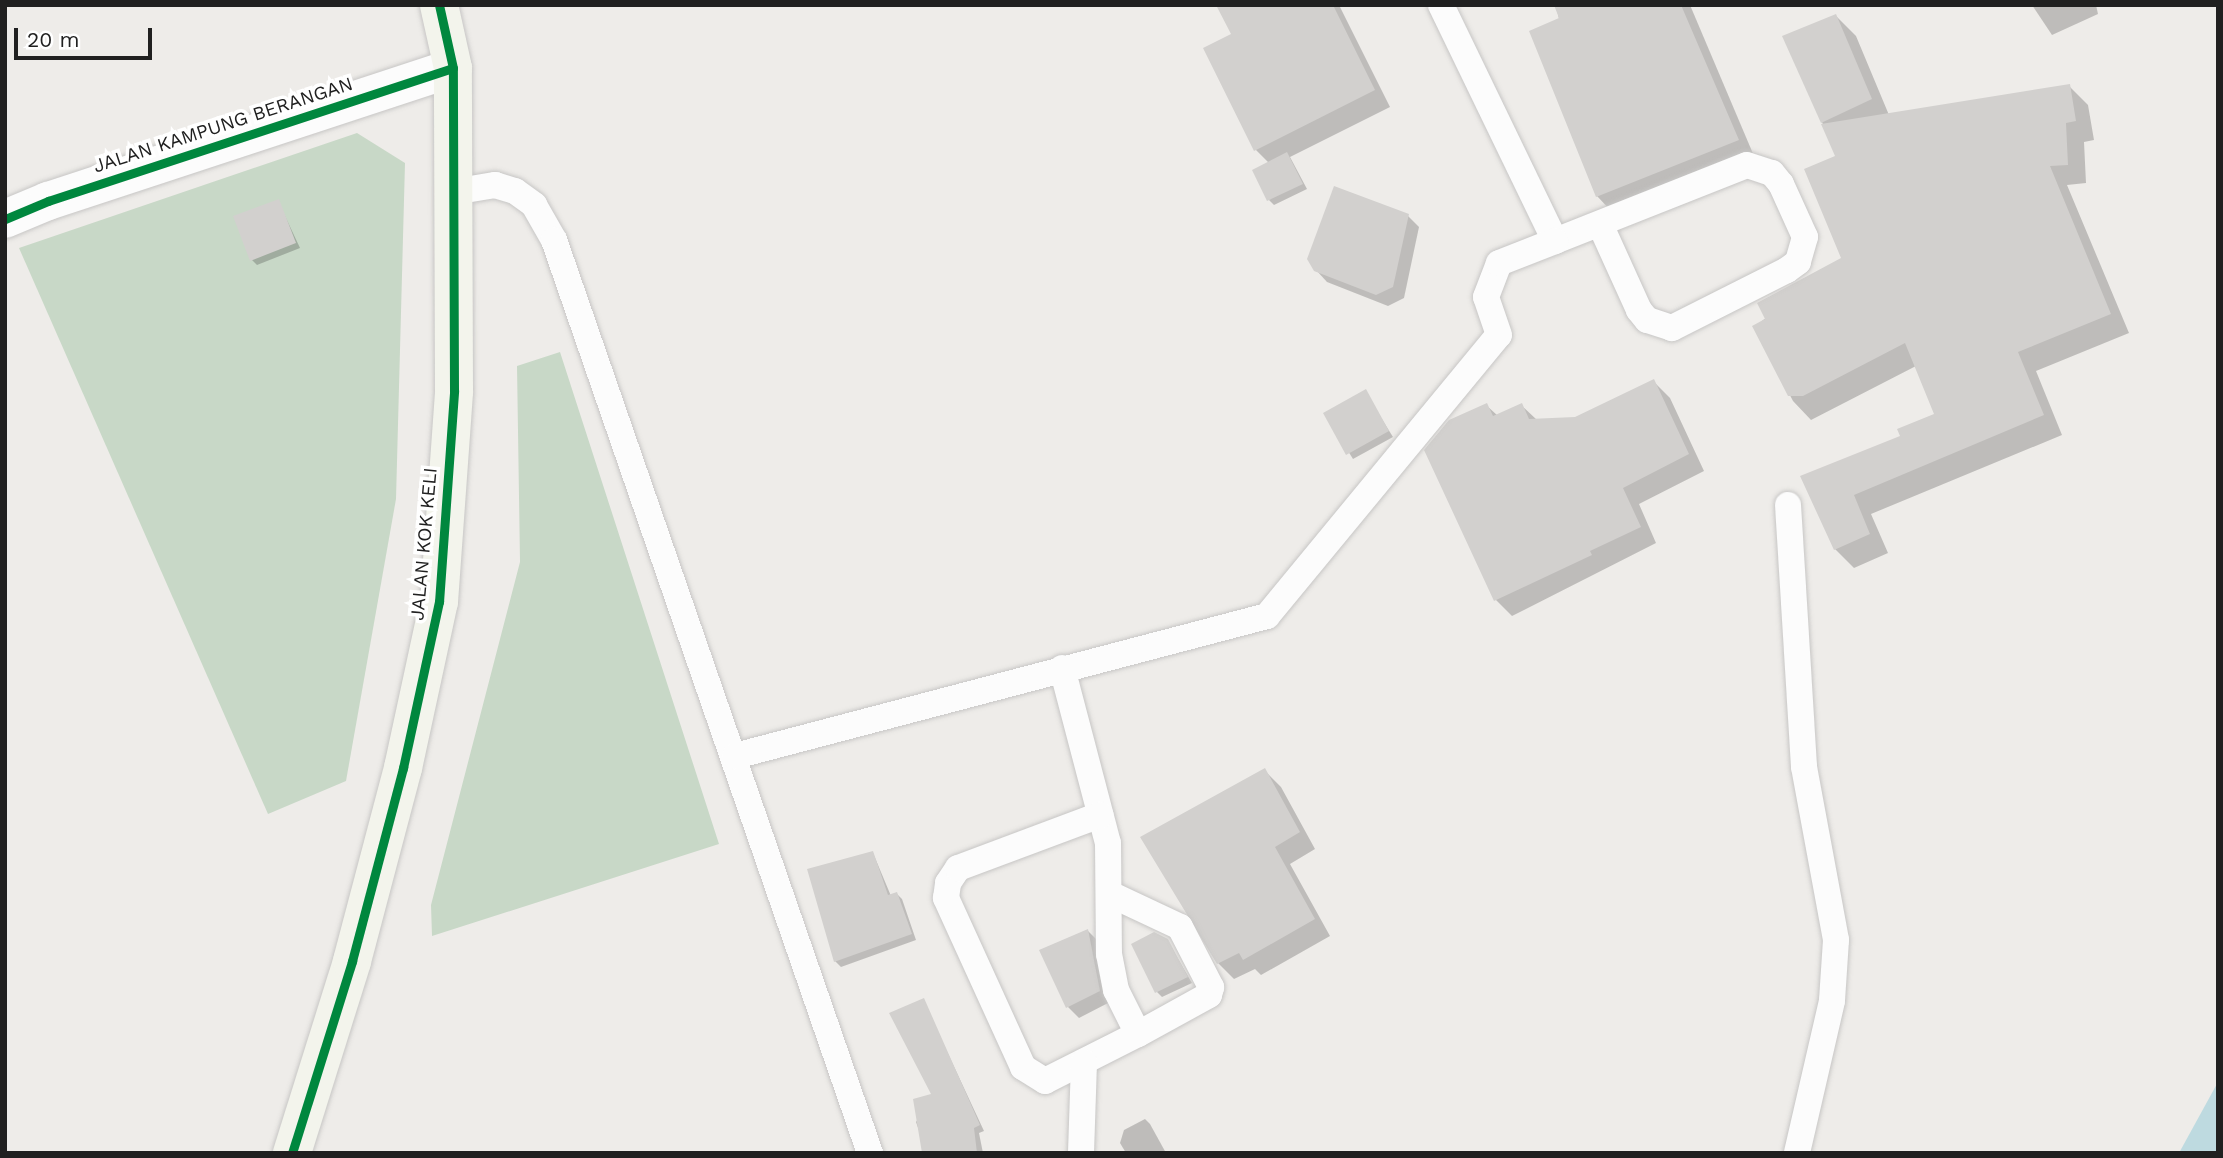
<!DOCTYPE html>
<style>
body{margin:0}
#map{position:relative;width:2223px;height:1158px;overflow:hidden;background:#eeece9;font-family:"Work Sans",sans-serif}
div>[style]{position:absolute}
.cemetery>*{inset:0;background:#c8d8c7}
.water>*{inset:0;background:#bedae0}
.shadow>*{inset:0;background:#0003}
.building>*{inset:0;background:#d2d0ce}
.roads{filter:drop-shadow(0 0 2px #c7c6c5) drop-shadow(0 0 2px #c7c6c5)}
.lane>*{height:26px;margin:-13px;padding:0 13px;transform-origin:13px;border-radius:13px;background:#fcfcfc}
.street>*{height:38px;margin:-19px;padding:0 19px;transform-origin:19px;border-radius:19px;background:#fcfcfc}
.secondary>*{height:38px;margin:-19px;padding:0 19px;transform-origin:19px;border-radius:19px;background:#f3f4ec}
.cycleway>*{height:9px;margin:-4.5px;padding:0 4.5px;transform-origin:4.5px;border-radius:4.5px;background:#00873e}
span{translate:-50% -50%;white-space:nowrap;text-align:center;line-height:1.15;-webkit-text-stroke:7px #fff;paint-order:stroke}
.street-label{font-size:19px;color:#202020}
.frame{position:absolute;inset:0;border:7px solid #202020;pointer-events:none}
.scale{position:absolute;left:14px;top:28px;width:138px;height:32px;box-sizing:border-box;border:4px solid #202020;border-top:0;padding-left:9px;font-size:21px;line-height:24px;white-space:nowrap;color:#202020;-webkit-text-stroke:5px #fff;paint-order:stroke}
</style>
<div id="map">
<div class="cemetery">
<i style="clip-path:polygon(357px 133px,405px 163px,396px 499px,346px 781px,268px 814px,19px 248px)"></i>
<i style="clip-path:polygon(560px 352px,719px 844px,432px 936px,431px 905px,520px 562px,517px 366px)"></i>
</div>
<div class="water">
<i style="clip-path:polygon(2218px 1082px,2218px 1153px,2179px 1153px)"></i>
</div>
<div class="shadow">
<i style="clip-path:polygon(1218px 5px,1339px 5px,1390px 107px,1290px 157px,1307px 189px,1274px 205px,1269px 200px,1269px 163px,1256px 150px,1233px 35px)"></i>
<i style="clip-path:polygon(1556px 5px,1690px 5px,1754px 156px,1613px 213px,1597px 196px)"></i>
<i style="clip-path:polygon(2032px 5px,2096px 5px,2098px 14px,2052px 35px)"></i>
<i style="clip-path:polygon(1836px 16px,1856px 36px,1889px 115px,2069px 86px,2088px 105px,2094px 140px,2084px 142px,2086px 183px,2067px 185px,2129px 333px,2036px 371px,2062px 435px,1871px 514px,1888px 553px,1854px 568px,1835px 549px,1803px 477px,1902px 437px,1937px 415px,1916px 366px,1811px 420px,1793px 401px,1754px 327px,1843px 259px,1837px 157px,1822px 122px)"></i>
<i style="clip-path:polygon(278px 201px,300px 248px,257px 265px,252px 260px)"></i>
<i style="clip-path:polygon(1408px 216px,1419px 227px,1404px 298px,1388px 306px,1327px 282px,1316px 270px)"></i>
<i style="clip-path:polygon(1653px 381px,1670px 398px,1704px 471px,1639px 504px,1656px 543px,1512px 616px,1496px 600px,1486px 405px,1498px 416px,1521px 405px,1537px 420px,1575px 419px)"></i>
<i style="clip-path:polygon(1365px 392px,1393px 437px,1353px 459px,1325px 414px)"></i>
<i style="clip-path:polygon(1264px 770px,1281px 787px,1315px 849px,1290px 864px,1330px 936px,1261px 975px,1255px 969px,1234px 979px,1218px 963px)"></i>
<i style="clip-path:polygon(873px 853px,891px 896px,897px 894px,902px 899px,916px 940px,841px 967px,835px 961px)"></i>
<i style="clip-path:polygon(1088px 931px,1099px 942px,1110px 1002px,1079px 1018px,1068px 1007px)"></i>
<i style="clip-path:polygon(1167px 940px,1192px 983px,1162px 997px,1157px 992px)"></i>
<i style="clip-path:polygon(923px 1000px,984px 1131px,979px 1133px,983px 1153px,927px 1153px,916px 1122px,933px 1095px)"></i>
<i style="clip-path:polygon(1145px 1119px,1150px 1124px,1166px 1153px,1126px 1153px,1120px 1143px,1124px 1130px)"></i>
</div>
<div class="building">
<i style="clip-path:polygon(1216px 5px,1333px 5px,1375px 90px,1254px 151px,1203px 48px,1231px 34px)"></i>
<i style="clip-path:polygon(1554px 5px,1681px 5px,1739px 140px,1596px 197px,1529px 31px,1559px 18px)"></i>
<i style="clip-path:polygon(1836px 14px,1872px 99px,1821px 123px,1782px 36px)"></i>
<i style="clip-path:polygon(2070px 84px,2076px 121px,2066px 123px,2068px 165px,2050px 166px,2111px 314px,2018px 352px,2044px 415px,1854px 495px,1870px 534px,1834px 550px,1800px 476px,1900px 436px,1897px 429px,1934px 414px,1905px 343px,1803px 396px,1788px 396px,1752px 326px,1765px 319px,1757px 303px,1841px 258px,1804px 169px,1835px 156px,1821px 124px)"></i>
<i style="clip-path:polygon(1287px 152px,1303px 184px,1267px 201px,1252px 170px)"></i>
<i style="clip-path:polygon(1334px 186px,1409px 214px,1393px 287px,1376px 295px,1314px 271px,1307px 259px)"></i>
<i style="clip-path:polygon(279px 199px,296px 243px,250px 261px,233px 216px)"></i>
<i style="clip-path:polygon(1654px 379px,1689px 454px,1623px 488px,1641px 527px,1590px 551px,1592px 555px,1494px 601px,1424px 450px,1449px 420px,1487px 403px,1493px 416px,1522px 403px,1529px 419px,1575px 417px)"></i>
<i style="clip-path:polygon(1366px 389px,1389px 431px,1346px 455px,1323px 413px)"></i>
<i style="clip-path:polygon(1265px 768px,1300px 832px,1275px 847px,1315px 919px,1243px 960px,1239px 953px,1217px 964px,1140px 837px)"></i>
<i style="clip-path:polygon(873px 851px,888px 895px,897px 892px,912px 934px,834px 962px,807px 869px)"></i>
<i style="clip-path:polygon(1088px 929px,1100px 991px,1066px 1008px,1039px 950px)"></i>
<i style="clip-path:polygon(1154px 932px,1168px 939px,1188px 977px,1155px 993px,1131px 944px)"></i>
<i style="clip-path:polygon(924px 998px,980px 1125px,974px 1128px,977px 1153px,922px 1153px,913px 1099px,931px 1094px,889px 1013px)"></i>
</div>
<div class="roads">
<div class="lane">
<i style="left:1441px;top:5px;width:262px;rotate:64.2deg"></i>
<i style="left:1555px;top:241px;width:206px;rotate:-21.6deg"></i>
<i style="left:1747px;top:165px;width:26px;rotate:18deg"></i>
<i style="left:1772px;top:173px;width:14px;rotate:51deg"></i>
<i style="left:1781px;top:184px;width:58px;rotate:65.6deg"></i>
<i style="left:1805px;top:237px;width:26px;rotate:106deg"></i>
<i style="left:1798px;top:262px;width:14px;rotate:144deg"></i>
<i style="left:1787px;top:270px;width:129px;rotate:153.2deg"></i>
<i style="left:1672px;top:328px;width:26px;rotate:-162deg"></i>
<i style="left:1647px;top:320px;width:13px;rotate:-129deg"></i>
<i style="left:1639px;top:310px;width:94px;rotate:-114.4deg"></i>
<i style="left:453px;top:192px;width:43px;rotate:-9.5deg"></i>
<i style="left:495px;top:185px;width:21px;rotate:17deg"></i>
<i style="left:515px;top:191px;width:24px;rotate:36deg"></i>
<i style="left:534px;top:205px;width:40px;rotate:60.3deg"></i>
<i style="left:554px;top:240px;width:966px;rotate:70.91deg"></i>
<i style="left:1788px;top:505px;width:262px;rotate:86.5deg"></i>
<i style="left:1804px;top:767px;width:176px;rotate:79.5deg"></i>
<i style="left:1836px;top:940px;width:61px;rotate:93.8deg"></i>
<i style="left:1832px;top:1001px;width:156px;rotate:103deg"></i>
<i style="left:1062px;top:668px;width:181px;rotate:75.3deg"></i>
<i style="left:1108px;top:843px;width:111px;rotate:89.5deg"></i>
<i style="left:1109px;top:954px;width:37px;rotate:79deg"></i>
<i style="left:1116px;top:990px;width:49px;rotate:63.4deg"></i>
<i style="left:1138px;top:1034px;width:104px;rotate:153.2deg"></i>
<i style="left:1045px;top:1081px;width:26px;rotate:-148deg"></i>
<i style="left:1023px;top:1067px;width:186px;rotate:-114.5deg"></i>
<i style="left:946px;top:898px;width:15px;rotate:-82deg"></i>
<i style="left:948px;top:883px;width:18px;rotate:-56deg"></i>
<i style="left:958px;top:868px;width:152px;rotate:-20.5deg"></i>
<i style="left:735px;top:756px;width:550px;rotate:-14.74deg"></i>
<i style="left:1267px;top:616px;width:364px;rotate:-50.5deg"></i>
<i style="left:1499px;top:335px;width:40px;rotate:-108.9deg"></i>
<i style="left:1486px;top:297px;width:36px;rotate:-69deg"></i>
<i style="left:1499px;top:263px;width:60px;rotate:-21.4deg"></i>
<i style="left:1110px;top:894px;width:77px;rotate:25.2deg"></i>
<i style="left:1180px;top:927px;width:68px;rotate:62.7deg"></i>
<i style="left:1211px;top:987px;width:8px;rotate:104deg"></i>
<i style="left:1209px;top:995px;width:81px;rotate:151.2deg"></i>
<i style="left:1081px;top:1153px;width:91px;rotate:-88.1deg"></i>
</div>
<div class="street">
<i style="left:5px;top:219px;width:47px;rotate:-22.7deg"></i>
<i style="left:48px;top:201px;width:426px;rotate:-18.2deg"></i>
</div>
<div class="secondary">
<i style="left:292px;top:1153px;width:201px;rotate:-72.6deg"></i>
<i style="left:352px;top:961px;width:200px;rotate:-75.2deg"></i>
<i style="left:403px;top:768px;width:170px;rotate:-77.8deg"></i>
<i style="left:439px;top:602px;width:212px;rotate:-85.9deg"></i>
<i style="left:454px;top:391px;width:323px;rotate:-90.2deg"></i>
<i style="left:453px;top:68px;width:65px;rotate:-102.5deg"></i>
</div>
</div>
<div class="cycleway">
<i style="left:5px;top:219px;width:47px;rotate:-22.7deg"></i>
<i style="left:48px;top:201px;width:426px;rotate:-18.2deg"></i>
<i style="left:292px;top:1153px;width:201px;rotate:-72.6deg"></i>
<i style="left:352px;top:961px;width:200px;rotate:-75.2deg"></i>
<i style="left:403px;top:768px;width:170px;rotate:-77.8deg"></i>
<i style="left:439px;top:602px;width:212px;rotate:-85.9deg"></i>
<i style="left:454px;top:391px;width:323px;rotate:-90.2deg"></i>
<i style="left:453px;top:68px;width:65px;rotate:-102.5deg"></i>
</div>
<div class="street-label">
<span style="left:223px;top:125px;rotate:-18deg">JALAN KAMPUNG BERANGAN</span>
<span style="left:424px;top:544px;rotate:-85deg">JALAN KOK KELI</span>
</div>
<div class="frame"></div>
<div class="scale">20 m</div>
</div>
